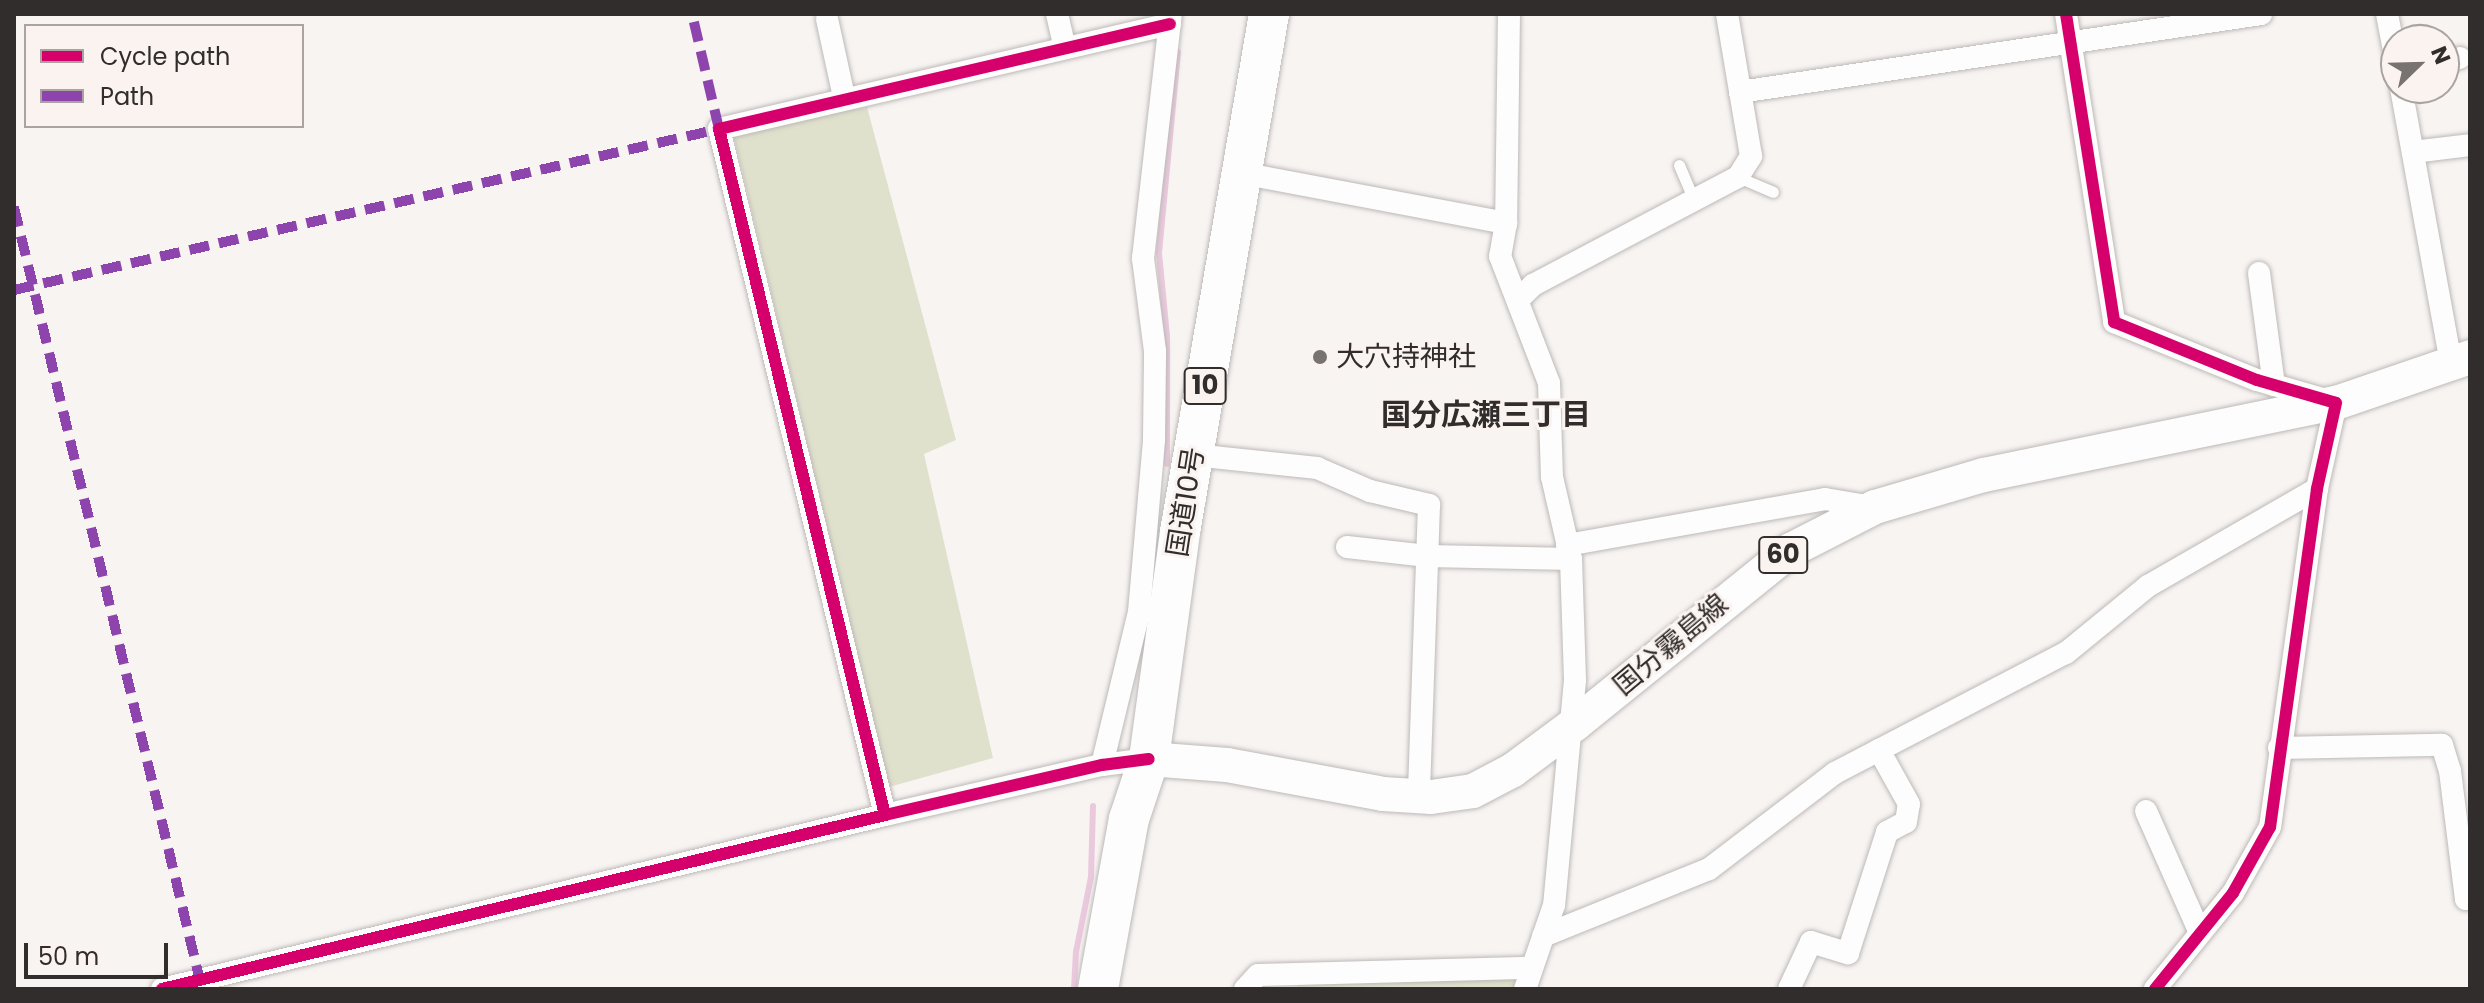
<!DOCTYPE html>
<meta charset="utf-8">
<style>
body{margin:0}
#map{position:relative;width:2484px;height:1003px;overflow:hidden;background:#f8f4f2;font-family:Poppins,"Noto Sans JP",sans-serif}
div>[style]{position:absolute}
.green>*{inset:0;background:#e0e1cc}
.stream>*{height:6px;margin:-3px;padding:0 3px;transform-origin:3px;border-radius:3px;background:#eac9dd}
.roads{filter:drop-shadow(0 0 2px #bcb9b7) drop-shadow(0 0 2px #bcb9b7)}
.lane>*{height:11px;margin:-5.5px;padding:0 5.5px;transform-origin:5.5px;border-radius:5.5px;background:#fefdfd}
.street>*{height:22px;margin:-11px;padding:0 11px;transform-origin:11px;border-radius:11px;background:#fefdfd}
.primary>*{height:34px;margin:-17px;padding:0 17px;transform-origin:17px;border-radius:17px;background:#fefdfd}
.highway>*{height:40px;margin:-20px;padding:0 20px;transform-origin:20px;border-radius:20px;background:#fefdfd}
.quiet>*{height:10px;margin-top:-5px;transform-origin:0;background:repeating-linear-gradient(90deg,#8e44ad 0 20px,transparent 0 30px)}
.cycleway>*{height:12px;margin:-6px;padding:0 6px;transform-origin:6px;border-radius:6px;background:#d6006c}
.dots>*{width:22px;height:22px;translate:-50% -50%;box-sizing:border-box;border:4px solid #fbf3ef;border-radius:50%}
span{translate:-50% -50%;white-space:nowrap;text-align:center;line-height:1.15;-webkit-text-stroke:6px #fbf3ef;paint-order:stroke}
.shield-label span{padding:2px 6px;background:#fbf3ef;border:2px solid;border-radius:6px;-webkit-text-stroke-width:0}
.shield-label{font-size:26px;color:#302d2c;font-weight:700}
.poi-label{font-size:28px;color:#302d2c}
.left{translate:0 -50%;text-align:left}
.street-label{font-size:28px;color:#302d2c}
.neighbourhood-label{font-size:30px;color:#302d2c;font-weight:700}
.frame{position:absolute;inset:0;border:16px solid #302d2c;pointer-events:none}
.legend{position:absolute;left:24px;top:24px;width:280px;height:104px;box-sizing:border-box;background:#fbf3ef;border:2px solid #aaa4a1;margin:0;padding:10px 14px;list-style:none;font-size:24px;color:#302d2c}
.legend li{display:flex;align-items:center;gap:16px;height:40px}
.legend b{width:40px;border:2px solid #aaa4a1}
.north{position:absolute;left:2380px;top:24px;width:80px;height:80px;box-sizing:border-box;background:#fbf3ef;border:2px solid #aaa4a1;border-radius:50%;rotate:67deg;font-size:22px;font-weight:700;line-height:32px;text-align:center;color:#302d2c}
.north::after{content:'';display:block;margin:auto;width:28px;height:36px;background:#767371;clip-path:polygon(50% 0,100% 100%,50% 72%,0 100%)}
.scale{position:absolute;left:24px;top:943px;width:144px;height:36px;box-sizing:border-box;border:4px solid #302d2c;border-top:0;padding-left:10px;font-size:24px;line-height:28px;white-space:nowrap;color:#302d2c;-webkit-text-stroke:6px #fbf3ef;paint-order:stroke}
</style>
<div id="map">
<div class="green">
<i style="clip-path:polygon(867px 107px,956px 440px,924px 454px,993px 758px,889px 787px,733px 132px)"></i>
<i style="clip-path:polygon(1516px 974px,1514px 989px,1297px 989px,1297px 983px)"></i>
</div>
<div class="stream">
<i style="left:1167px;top:464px;width:128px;rotate:-90deg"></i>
<i style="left:1167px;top:336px;width:83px;rotate:-95.5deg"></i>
<i style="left:1159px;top:253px;width:202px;rotate:-84.6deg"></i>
<i style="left:1074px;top:989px;width:37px;rotate:-87deg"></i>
<i style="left:1076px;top:952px;width:76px;rotate:-78.7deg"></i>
<i style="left:1091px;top:877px;width:71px;rotate:-88.4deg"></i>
</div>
<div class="roads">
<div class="lane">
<i style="left:1679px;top:165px;width:39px;rotate:67deg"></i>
<i style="left:1738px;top:177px;width:38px;rotate:23deg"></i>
</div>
<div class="street">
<i style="left:1057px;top:14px;width:35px;rotate:77deg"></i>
<i style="left:1509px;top:14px;width:209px;rotate:90.8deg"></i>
<i style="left:1506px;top:223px;width:34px;rotate:100deg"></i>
<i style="left:1500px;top:256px;width:136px;rotate:68.9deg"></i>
<i style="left:1549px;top:383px;width:94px;rotate:88.2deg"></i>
<i style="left:1552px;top:477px;width:84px;rotate:77deg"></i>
<i style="left:1571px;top:559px;width:121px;rotate:88.1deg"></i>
<i style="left:1575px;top:680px;width:226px;rotate:95.3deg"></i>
<i style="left:1554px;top:905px;width:89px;rotate:109deg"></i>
<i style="left:2066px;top:14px;width:312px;rotate:81.1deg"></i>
<i style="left:2114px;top:322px;width:154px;rotate:22.1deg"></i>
<i style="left:2257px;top:380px;width:82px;rotate:16.2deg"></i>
<i style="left:2336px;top:403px;width:88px;rotate:102.5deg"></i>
<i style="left:2317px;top:489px;width:341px;rotate:97.9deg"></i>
<i style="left:2270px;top:827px;width:76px;rotate:119.3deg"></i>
<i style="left:2233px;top:893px;width:124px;rotate:129.1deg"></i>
<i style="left:2387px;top:14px;width:48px;rotate:79.2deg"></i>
<i style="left:827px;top:19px;width:80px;rotate:77.7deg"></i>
<i style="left:2444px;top:61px;width:16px;rotate:-11deg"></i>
<i style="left:2401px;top:88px;width:280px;rotate:79.7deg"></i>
<i style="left:1740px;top:92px;width:527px;rotate:-8.51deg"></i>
<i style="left:2413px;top:152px;width:57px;rotate:-7deg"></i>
<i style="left:1241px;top:173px;width:270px;rotate:10.7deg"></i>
<i style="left:2259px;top:273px;width:113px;rotate:82.4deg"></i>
<i style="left:1519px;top:299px;width:20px;rotate:-45deg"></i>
<i style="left:1533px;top:285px;width:232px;rotate:-27.8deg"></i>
<i style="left:1738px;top:177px;width:25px;rotate:-58deg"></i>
<i style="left:1751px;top:156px;width:144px;rotate:-99.6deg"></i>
<i style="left:1194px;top:455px;width:124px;rotate:6deg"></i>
<i style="left:1317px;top:468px;width:58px;rotate:23.5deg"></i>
<i style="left:1370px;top:491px;width:61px;rotate:13.3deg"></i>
<i style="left:1429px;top:505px;width:292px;rotate:92deg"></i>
<i style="left:1567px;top:545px;width:262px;rotate:-10.1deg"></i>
<i style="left:1825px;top:499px;width:49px;rotate:9.5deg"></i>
<i style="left:1347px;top:547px;width:81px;rotate:6.4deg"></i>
<i style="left:1427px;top:556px;width:144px;rotate:1.2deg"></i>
<i style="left:2279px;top:748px;width:163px;rotate:-1.1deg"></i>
<i style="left:2442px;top:745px;width:27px;rotate:73deg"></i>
<i style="left:2450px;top:771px;width:129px;rotate:82.9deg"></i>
<i style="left:2466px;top:899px;width:4px"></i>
<i style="left:1102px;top:765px;width:157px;rotate:-76.4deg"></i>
<i style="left:1139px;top:612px;width:174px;rotate:-85deg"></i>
<i style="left:1154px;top:439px;width:88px;rotate:-89.3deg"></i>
<i style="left:1155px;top:351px;width:94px;rotate:-97.4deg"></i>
<i style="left:1143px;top:258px;width:246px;rotate:-83.5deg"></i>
<i style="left:2146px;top:811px;width:133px;rotate:66.1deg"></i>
<i style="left:885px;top:815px;width:706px;rotate:-103.6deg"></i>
<i style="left:719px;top:129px;width:463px;rotate:-13.1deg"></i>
<i style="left:1543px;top:936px;width:179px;rotate:-22deg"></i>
<i style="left:1709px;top:869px;width:158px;rotate:-37.3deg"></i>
<i style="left:1835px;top:773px;width:260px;rotate:-27.5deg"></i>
<i style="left:2066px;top:653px;width:106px;rotate:-39.3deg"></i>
<i style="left:2148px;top:586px;width:195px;rotate:-29.9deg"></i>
<i style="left:162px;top:989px;width:744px;rotate:-13.53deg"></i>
<i style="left:885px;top:815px;width:223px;rotate:-13deg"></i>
<i style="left:1102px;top:765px;width:47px;rotate:-7.3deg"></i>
<i style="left:1245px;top:989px;width:19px;rotate:-47deg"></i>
<i style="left:1258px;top:975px;width:273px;rotate:-1.5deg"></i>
<i style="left:1789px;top:989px;width:52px;rotate:-64.9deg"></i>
<i style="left:1811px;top:942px;width:39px;rotate:17deg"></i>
<i style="left:1848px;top:953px;width:127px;rotate:-72.1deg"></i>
<i style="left:1887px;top:832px;width:21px;rotate:-28deg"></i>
<i style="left:1906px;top:822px;width:18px;rotate:-81deg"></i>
<i style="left:1909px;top:804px;width:62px;rotate:-119.1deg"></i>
</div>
<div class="primary">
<i style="left:1149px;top:759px;width:78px;rotate:4.4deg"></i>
<i style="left:1227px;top:765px;width:159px;rotate:10.5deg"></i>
<i style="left:1383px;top:794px;width:48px;rotate:3.6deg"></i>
<i style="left:1431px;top:797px;width:42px;rotate:-8.1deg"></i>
<i style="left:1473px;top:791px;width:45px;rotate:-27.7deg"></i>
<i style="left:1513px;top:770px;width:77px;rotate:-36.6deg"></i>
<i style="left:1575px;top:724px;width:277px;rotate:-38.9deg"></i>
<i style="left:1791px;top:550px;width:94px;rotate:-27.1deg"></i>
<i style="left:1875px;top:507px;width:114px;rotate:-16.4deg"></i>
<i style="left:1984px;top:475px;width:359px;rotate:-11.6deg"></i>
<i style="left:2336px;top:403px;width:142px;rotate:-18.9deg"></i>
</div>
<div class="highway">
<i style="left:1098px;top:989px;width:173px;rotate:-79.7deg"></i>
<i style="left:1129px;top:819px;width:63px;rotate:-71.6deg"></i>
<i style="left:1149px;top:759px;width:229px;rotate:-82.2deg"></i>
<i style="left:1180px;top:532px;width:526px;rotate:-80.25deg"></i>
</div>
</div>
<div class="quiet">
<i style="left:14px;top:207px;width:800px;rotate:76.48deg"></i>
<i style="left:14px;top:290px;width:723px;rotate:-12.86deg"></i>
<i style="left:719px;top:129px;width:118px;rotate:-103.2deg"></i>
</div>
<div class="cycleway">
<i style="left:2066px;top:14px;width:312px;rotate:81.1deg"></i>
<i style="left:2114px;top:322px;width:154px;rotate:22.1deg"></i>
<i style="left:2257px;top:380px;width:82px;rotate:16.2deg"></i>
<i style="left:2336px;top:403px;width:88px;rotate:102.5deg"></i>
<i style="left:2317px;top:489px;width:341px;rotate:97.9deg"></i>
<i style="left:2270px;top:827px;width:76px;rotate:119.3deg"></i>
<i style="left:2233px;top:893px;width:124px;rotate:129.1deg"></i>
<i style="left:885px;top:815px;width:706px;rotate:-103.6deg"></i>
<i style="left:719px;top:129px;width:463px;rotate:-13.1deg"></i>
<i style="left:162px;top:989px;width:744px;rotate:-13.53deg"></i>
<i style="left:885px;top:815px;width:223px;rotate:-13deg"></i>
<i style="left:1102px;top:765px;width:47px;rotate:-7.3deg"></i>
</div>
<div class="dots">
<i style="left:1320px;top:357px;background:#767371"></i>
</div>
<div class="shield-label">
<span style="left:1205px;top:386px">10</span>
<span style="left:1783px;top:555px">60</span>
</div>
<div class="poi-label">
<span class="left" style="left:1336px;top:357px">大穴持神社</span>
</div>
<div class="street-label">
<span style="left:1186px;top:502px;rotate:-81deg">国道10号</span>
<span style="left:1671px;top:645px;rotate:-40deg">国分霧島線</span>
</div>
<div class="neighbourhood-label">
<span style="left:1486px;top:415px">国分広瀬三丁目</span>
</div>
<div class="frame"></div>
<ul class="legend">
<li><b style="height:10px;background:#d6006c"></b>Cycle path</li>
<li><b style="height:10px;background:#8e44ad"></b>Path</li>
</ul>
<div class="north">N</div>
<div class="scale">50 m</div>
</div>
